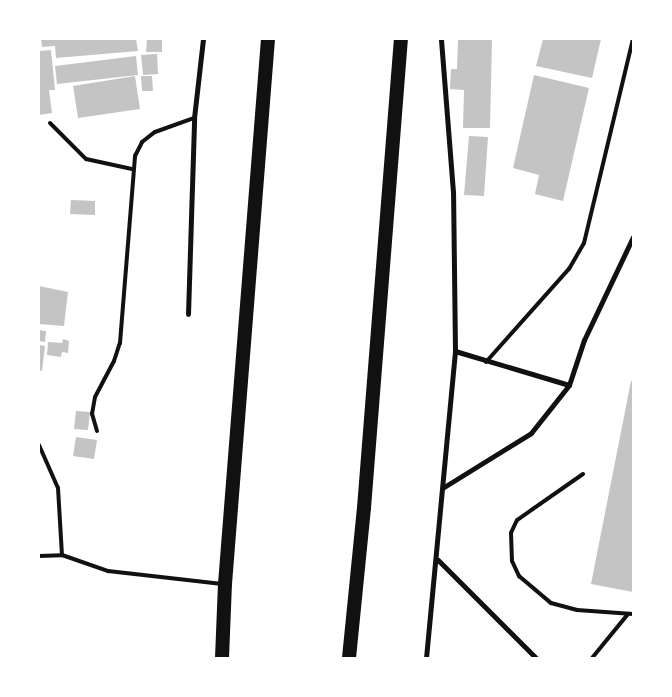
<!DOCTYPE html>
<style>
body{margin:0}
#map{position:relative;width:672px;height:697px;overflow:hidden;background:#fff;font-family:"Golos Text",sans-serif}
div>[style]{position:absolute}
.building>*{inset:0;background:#c4c4c4}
.service>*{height:4px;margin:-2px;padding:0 2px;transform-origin:2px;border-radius:2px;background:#111}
.minor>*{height:5px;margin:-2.5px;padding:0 2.5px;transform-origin:2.5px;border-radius:2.5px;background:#111}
.trunk>*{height:14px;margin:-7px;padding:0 7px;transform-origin:7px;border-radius:7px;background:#111}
span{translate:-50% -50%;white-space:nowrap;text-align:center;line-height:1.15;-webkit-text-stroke:4.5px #fff;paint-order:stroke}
.frame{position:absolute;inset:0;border:40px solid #fff;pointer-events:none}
</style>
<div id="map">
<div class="building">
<i style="clip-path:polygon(41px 39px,136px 39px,138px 51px,56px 58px,55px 46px,42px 47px)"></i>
<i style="clip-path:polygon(147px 39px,162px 39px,162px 52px,146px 52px)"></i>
<i style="clip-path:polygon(458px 39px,492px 40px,490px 128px,463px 128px,464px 90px,450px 89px,451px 69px,457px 69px)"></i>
<i style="clip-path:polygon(543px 39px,601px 39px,592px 78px,536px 66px)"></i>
<i style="clip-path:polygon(51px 50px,55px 90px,49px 90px,52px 113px,39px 115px,39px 51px)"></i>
<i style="clip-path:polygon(157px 54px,158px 74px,143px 75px,141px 55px)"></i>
<i style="clip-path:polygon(136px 56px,138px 75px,57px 84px,55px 66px)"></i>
<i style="clip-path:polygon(534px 75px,589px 88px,563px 201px,535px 194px,539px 175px,513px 168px)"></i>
<i style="clip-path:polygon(135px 76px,140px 109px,78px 118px,73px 86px)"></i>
<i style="clip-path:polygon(141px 76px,152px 76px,153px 91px,142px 91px)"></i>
<i style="clip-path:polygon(469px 136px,488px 137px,484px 196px,464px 195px)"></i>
<i style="clip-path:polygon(71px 200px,95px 201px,95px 215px,70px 214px)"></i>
<i style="clip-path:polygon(39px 286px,68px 292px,64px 326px,39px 324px)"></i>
<i style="clip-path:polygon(39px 330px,46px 331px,45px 342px,39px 341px)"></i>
<i style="clip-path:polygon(63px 339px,69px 341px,68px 353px,62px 352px,61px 357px,47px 355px,48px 342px,62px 343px)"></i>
<i style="clip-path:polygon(39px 345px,45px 346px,42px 371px,39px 370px)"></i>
<i style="clip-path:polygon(631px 381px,633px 381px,633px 592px,591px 584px)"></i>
<i style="clip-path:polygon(76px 411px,90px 412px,88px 430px,74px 429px)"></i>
<i style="clip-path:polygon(76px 437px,97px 440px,94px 459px,73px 456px)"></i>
</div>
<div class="service">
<i style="left:50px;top:123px;width:51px;rotate:45deg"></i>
<i style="left:86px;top:159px;width:47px;rotate:12.3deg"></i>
<i style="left:486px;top:362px;width:125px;rotate:-48.3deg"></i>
<i style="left:569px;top:269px;width:30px;rotate:-60deg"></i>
<i style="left:584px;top:243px;width:210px;rotate:-76.5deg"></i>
<i style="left:97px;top:431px;width:18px;rotate:-106deg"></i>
<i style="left:92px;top:414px;width:17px;rotate:-80deg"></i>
<i style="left:95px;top:397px;width:41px;rotate:-62.2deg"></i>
<i style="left:114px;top:361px;width:19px;rotate:-72deg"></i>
<i style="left:120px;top:343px;width:188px;rotate:-85.4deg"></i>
<i style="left:135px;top:156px;width:16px;rotate:-63deg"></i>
<i style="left:142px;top:142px;width:16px;rotate:-38deg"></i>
<i style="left:155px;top:132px;width:41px;rotate:-19.7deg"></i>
<i style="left:39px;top:445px;width:47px;rotate:66.2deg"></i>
<i style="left:58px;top:488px;width:67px;rotate:86.6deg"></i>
<i style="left:583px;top:474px;width:80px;rotate:145.1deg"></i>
<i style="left:517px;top:520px;width:14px;rotate:115deg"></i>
<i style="left:511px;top:533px;width:28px;rotate:88deg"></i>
<i style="left:512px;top:561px;width:17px;rotate:65deg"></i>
<i style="left:519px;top:576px;width:42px;rotate:40.2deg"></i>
<i style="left:551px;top:603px;width:27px;rotate:15deg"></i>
<i style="left:577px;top:610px;width:56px;rotate:4.1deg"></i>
<i style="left:39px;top:556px;width:23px;rotate:-2deg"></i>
<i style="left:62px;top:555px;width:49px;rotate:19.2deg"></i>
<i style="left:108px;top:571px;width:115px;rotate:6.5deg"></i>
<i style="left:592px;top:658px;width:57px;rotate:-50.7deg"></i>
</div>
<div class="minor">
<i style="left:188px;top:314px;width:196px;rotate:-88.2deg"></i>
<i style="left:194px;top:118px;width:80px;rotate:-83.5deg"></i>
<i style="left:455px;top:351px;width:119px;rotate:16.6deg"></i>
<i style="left:444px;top:487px;width:102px;rotate:-31.8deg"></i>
<i style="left:531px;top:433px;width:61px;rotate:-51.6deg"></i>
<i style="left:569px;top:385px;width:47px;rotate:-71.6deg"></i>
<i style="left:584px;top:340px;width:114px;rotate:-64.6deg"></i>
<i style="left:438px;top:560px;width:139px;rotate:45deg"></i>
<i style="left:426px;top:658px;width:308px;rotate:-84.6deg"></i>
<i style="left:455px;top:351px;width:159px;rotate:-90.7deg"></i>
<i style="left:453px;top:192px;width:153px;rotate:-94.5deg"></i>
</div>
<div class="trunk">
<i style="left:222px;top:658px;width:74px;rotate:-87.7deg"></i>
<i style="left:225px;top:584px;width:547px;rotate:-85.49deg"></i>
<i style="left:349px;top:658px;width:151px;rotate:-84.3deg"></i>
<i style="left:364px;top:508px;width:470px;rotate:-85.5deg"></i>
</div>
<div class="frame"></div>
</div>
